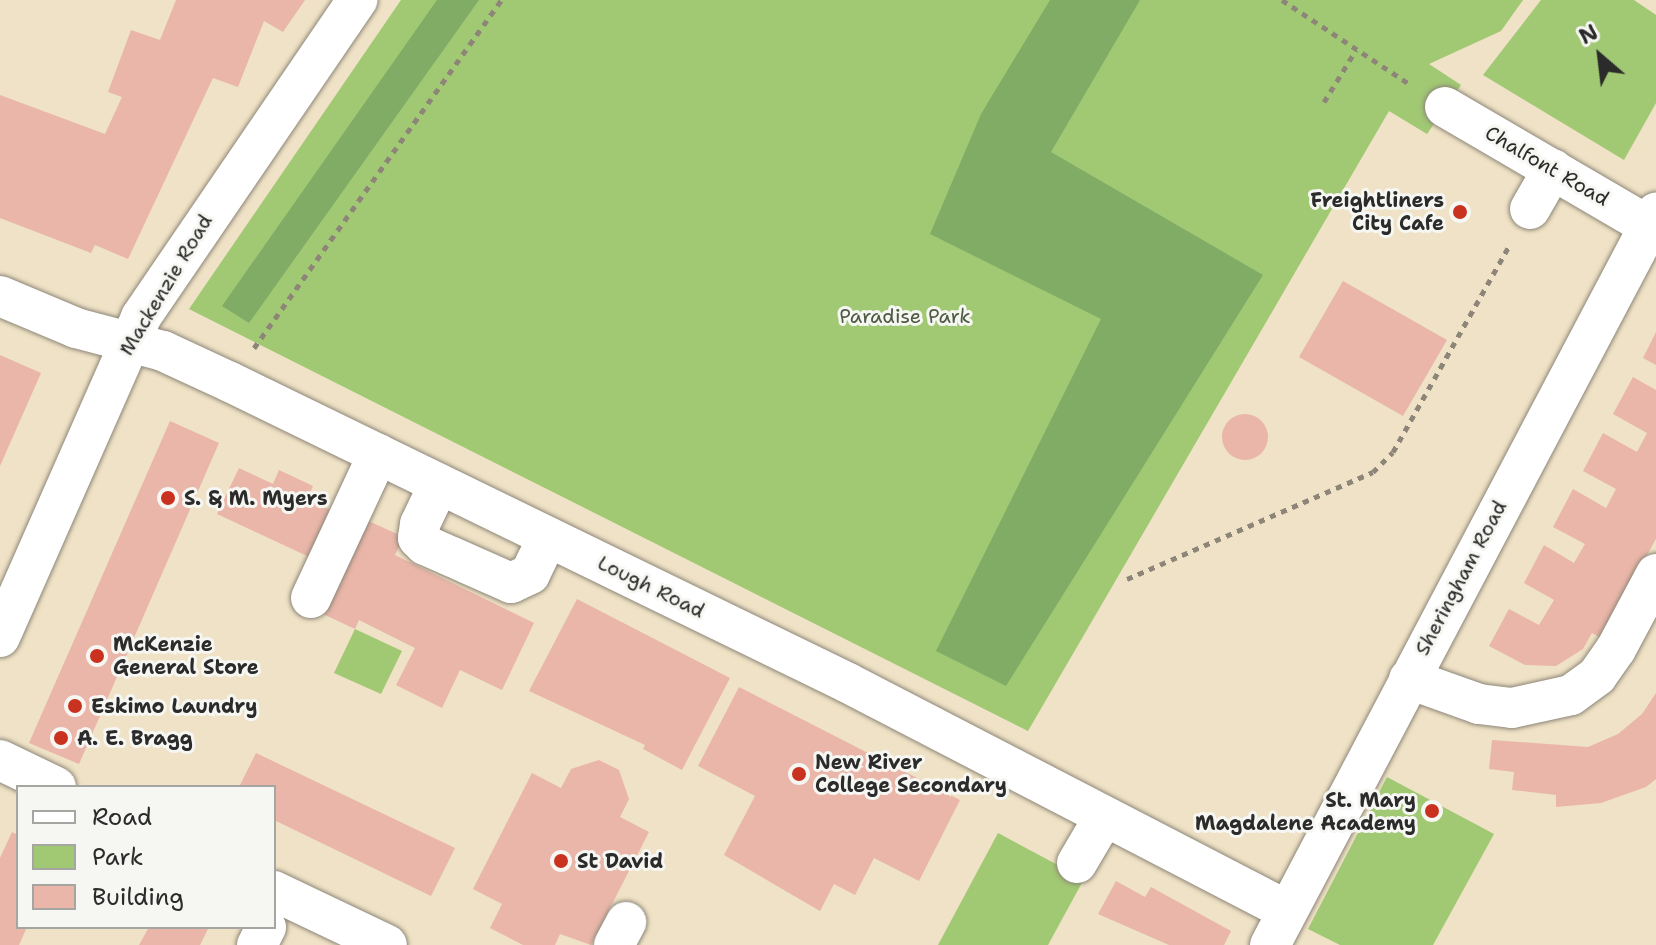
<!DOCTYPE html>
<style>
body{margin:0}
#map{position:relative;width:1656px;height:945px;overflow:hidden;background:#efe2c6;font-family:"Shantell Sans",sans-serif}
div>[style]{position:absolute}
.green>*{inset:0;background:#a1c873}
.forest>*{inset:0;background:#80ac65}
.building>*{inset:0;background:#e9b6a9}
.round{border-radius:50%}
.path>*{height:5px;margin-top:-2.5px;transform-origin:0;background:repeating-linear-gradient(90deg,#8d8678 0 6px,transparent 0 12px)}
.roads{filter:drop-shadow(0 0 2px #8d8678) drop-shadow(0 0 2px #8d8678)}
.minor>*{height:40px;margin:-20px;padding:0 20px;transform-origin:20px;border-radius:20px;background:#fff}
.dots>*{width:22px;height:22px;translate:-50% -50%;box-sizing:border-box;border:4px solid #f6f6f2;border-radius:50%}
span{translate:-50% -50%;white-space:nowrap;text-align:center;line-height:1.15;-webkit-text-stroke:6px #f6f6f2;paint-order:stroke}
.street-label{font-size:20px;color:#2b2b2b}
.poi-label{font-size:20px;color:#2b2b2b;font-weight:700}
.right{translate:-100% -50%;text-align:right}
.left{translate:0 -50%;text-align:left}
.park-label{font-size:20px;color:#4e5a41}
.legend{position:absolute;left:16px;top:785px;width:260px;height:144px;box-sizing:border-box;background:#f6f6f2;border:2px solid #a5a5a2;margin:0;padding:10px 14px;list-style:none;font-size:24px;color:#2b2b2b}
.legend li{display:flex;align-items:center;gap:16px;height:40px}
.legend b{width:40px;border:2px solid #a5a5a2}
.north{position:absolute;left:1560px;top:16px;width:80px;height:80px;-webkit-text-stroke:6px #f6f6f2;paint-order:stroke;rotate:332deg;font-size:22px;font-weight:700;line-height:32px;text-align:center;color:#2b2b2b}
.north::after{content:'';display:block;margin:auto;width:28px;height:36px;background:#2b2b2b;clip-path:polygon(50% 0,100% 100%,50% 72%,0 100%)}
</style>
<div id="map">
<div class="green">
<i style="clip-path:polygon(401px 0,1523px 0,1501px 31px,1429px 64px,1461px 85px,1427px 134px,1389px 111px,1028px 731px,189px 309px)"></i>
<i style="clip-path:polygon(1541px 0,1634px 0,1656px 15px,1656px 103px,1624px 160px,1483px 75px)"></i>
<i style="clip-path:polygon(355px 629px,402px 651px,381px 694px,334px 673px)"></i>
<i style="clip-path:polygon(1387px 777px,1494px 834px,1433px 945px,1340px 945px,1308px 929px)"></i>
<i style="clip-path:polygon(998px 833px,1084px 879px,1048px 945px,938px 945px)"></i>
</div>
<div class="forest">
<i style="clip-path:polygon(437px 0,479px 0,249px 323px,222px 306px)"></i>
<i style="clip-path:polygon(1050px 0,1140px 0,1051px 152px,1263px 275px,1006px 686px,936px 651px,1101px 319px,930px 234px,981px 114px)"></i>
</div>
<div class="building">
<i style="clip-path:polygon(176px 0,305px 0,283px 32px,264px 21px,238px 87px,213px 78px,128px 259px,95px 245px,91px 253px,0 218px,0 95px,105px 134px,122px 97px,108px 92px,131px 30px,160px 40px)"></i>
<i style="clip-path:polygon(1343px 281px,1447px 340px,1403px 416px,1299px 357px)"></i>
<i style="clip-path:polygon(1656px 332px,1656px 365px,1643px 358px)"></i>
<i style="clip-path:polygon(0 355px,41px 373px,0 466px)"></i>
<i style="clip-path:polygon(1633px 377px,1656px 390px,1656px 539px,1601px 638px,1592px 633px,1583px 649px,1556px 666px,1525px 665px,1489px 646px,1509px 609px,1539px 625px,1554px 600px,1524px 583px,1544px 545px,1574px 563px,1585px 544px,1553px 527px,1573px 489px,1606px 508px,1616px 489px,1583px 471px,1603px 433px,1637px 452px,1647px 433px,1613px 414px)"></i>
<i class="round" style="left:1222px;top:414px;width:46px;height:46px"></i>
<i style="clip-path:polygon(170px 421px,219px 443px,79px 764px,29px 743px)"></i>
<i style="clip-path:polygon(239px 468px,273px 484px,279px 470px,313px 486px,307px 499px,341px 515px,320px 562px,217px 514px)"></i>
<i style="clip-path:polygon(366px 520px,404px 537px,395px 555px,534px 623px,502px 690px,460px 670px,442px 708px,396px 685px,415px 648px,359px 620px,355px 629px,323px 614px)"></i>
<i style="clip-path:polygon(577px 599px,730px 678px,682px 770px,643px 749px,645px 745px,529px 691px)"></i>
<i style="clip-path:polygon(739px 687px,960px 800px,919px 881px,874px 858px,855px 895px,834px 884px,820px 911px,724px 855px,755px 796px,698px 766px)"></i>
<i style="clip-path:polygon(1656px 693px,1656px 779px,1646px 787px,1601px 803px,1556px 807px,1556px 795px,1512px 790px,1514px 772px,1489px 769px,1492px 740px,1588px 747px,1618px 734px,1642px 714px)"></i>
<i style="clip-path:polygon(256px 753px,455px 848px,431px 896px,274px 820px,274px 787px,239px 787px)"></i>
<i style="clip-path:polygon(599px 760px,619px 770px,629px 799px,620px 817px,649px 832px,591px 945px,560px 934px,555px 945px,523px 945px,490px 928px,502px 904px,473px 889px,532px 773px,561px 788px,571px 769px)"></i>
<i style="clip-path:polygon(12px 832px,18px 835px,18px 927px,27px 927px,19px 945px,0 945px,0 858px)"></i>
<i style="clip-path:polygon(1116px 881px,1145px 897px,1151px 887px,1231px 931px,1224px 945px,1169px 945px,1098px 914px)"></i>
<i style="clip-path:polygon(149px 927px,204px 927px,208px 929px,200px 945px,139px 945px)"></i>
</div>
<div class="path">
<i style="left:1282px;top:0;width:154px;rotate:33.4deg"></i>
<i style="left:1324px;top:102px;width:61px;rotate:-58.4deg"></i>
<i style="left:254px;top:348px;width:427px;rotate:-54.6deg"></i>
<i style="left:1127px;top:579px;width:268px;rotate:-23.5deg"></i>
<i style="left:1373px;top:472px;width:28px;rotate:-45deg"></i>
<i style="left:1393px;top:452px;width:239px;rotate:-60.6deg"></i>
</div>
<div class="roads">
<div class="minor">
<i style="left:1445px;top:107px;width:236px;rotate:30.3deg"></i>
<i style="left:1530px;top:209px;width:46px;rotate:-60.1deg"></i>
<i style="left:0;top:296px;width:82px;rotate:22.8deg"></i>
<i style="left:76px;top:328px;width:90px;rotate:14.8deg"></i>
<i style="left:163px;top:351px;width:74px;rotate:24.8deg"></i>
<i style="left:230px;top:382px;width:687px;rotate:25.97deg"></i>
<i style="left:848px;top:683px;width:495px;rotate:27.4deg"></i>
<i style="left:439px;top:484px;width:44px;rotate:115.4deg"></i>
<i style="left:420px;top:524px;width:14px;rotate:98deg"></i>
<i style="left:418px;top:538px;width:10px;rotate:45deg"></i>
<i style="left:425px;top:545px;width:94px;rotate:23.8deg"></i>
<i style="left:511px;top:583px;width:21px;rotate:-25deg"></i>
<i style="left:530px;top:574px;width:41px;rotate:-64.1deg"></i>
<i style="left:311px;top:598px;width:159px;rotate:-65deg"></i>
<i style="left:0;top:637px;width:350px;rotate:-66.2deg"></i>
<i style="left:141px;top:317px;width:384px;rotate:-55.7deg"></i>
<i style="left:1409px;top:679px;width:74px;rotate:19.7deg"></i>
<i style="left:1479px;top:704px;width:33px;rotate:7deg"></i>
<i style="left:1512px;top:708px;width:60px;rotate:-12.4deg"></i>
<i style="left:1571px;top:695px;width:32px;rotate:-36deg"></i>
<i style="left:1597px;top:676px;width:33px;rotate:-55deg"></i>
<i style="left:1616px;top:649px;width:85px;rotate:-61.9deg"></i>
<i style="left:0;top:760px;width:62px;rotate:25.7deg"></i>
<i style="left:1077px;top:863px;width:53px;rotate:-59.6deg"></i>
<i style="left:274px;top:891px;width:125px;rotate:25.5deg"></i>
<i style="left:257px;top:945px;width:20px;rotate:-63deg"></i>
<i style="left:614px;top:945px;width:26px;rotate:-62deg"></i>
<i style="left:1270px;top:945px;width:828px;rotate:-62.2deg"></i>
</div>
</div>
<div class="dots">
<i style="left:1460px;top:212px;background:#c8321e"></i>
<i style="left:168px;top:498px;background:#c8321e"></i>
<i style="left:97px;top:656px;background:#c8321e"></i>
<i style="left:75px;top:706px;background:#c8321e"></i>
<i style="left:61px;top:738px;background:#c8321e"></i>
<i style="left:799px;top:774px;background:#c8321e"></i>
<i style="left:1432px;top:811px;background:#c8321e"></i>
<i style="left:561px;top:861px;background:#c8321e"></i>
</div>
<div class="street-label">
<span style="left:1547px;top:166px;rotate:30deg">Chalfont Road</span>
<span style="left:166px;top:285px;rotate:-59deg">Mackenzie Road</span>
<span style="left:1461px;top:578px;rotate:-62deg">Sheringham Road</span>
<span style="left:651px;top:587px;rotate:26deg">Lough Road</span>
</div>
<div class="poi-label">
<span class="right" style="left:1444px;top:212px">Freightliners<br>City Cafe</span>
<span class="left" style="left:184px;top:498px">S. &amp; M. Myers</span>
<span class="left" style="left:113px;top:656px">McKenzie<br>General Store</span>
<span class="left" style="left:91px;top:706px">Eskimo Laundry</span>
<span class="left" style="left:77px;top:738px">A. E. Bragg</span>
<span class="left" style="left:815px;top:774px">New River<br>College Secondary</span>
<span class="right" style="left:1416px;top:812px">St. Mary<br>Magdalene Academy</span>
<span class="left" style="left:577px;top:861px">St David</span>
</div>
<div class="park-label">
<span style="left:905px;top:316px">Paradise Park</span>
</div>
<ul class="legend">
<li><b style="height:10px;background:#fff"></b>Road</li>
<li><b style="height:22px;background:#a1c873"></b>Park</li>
<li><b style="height:22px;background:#e9b6a9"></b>Building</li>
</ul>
<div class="north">N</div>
</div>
